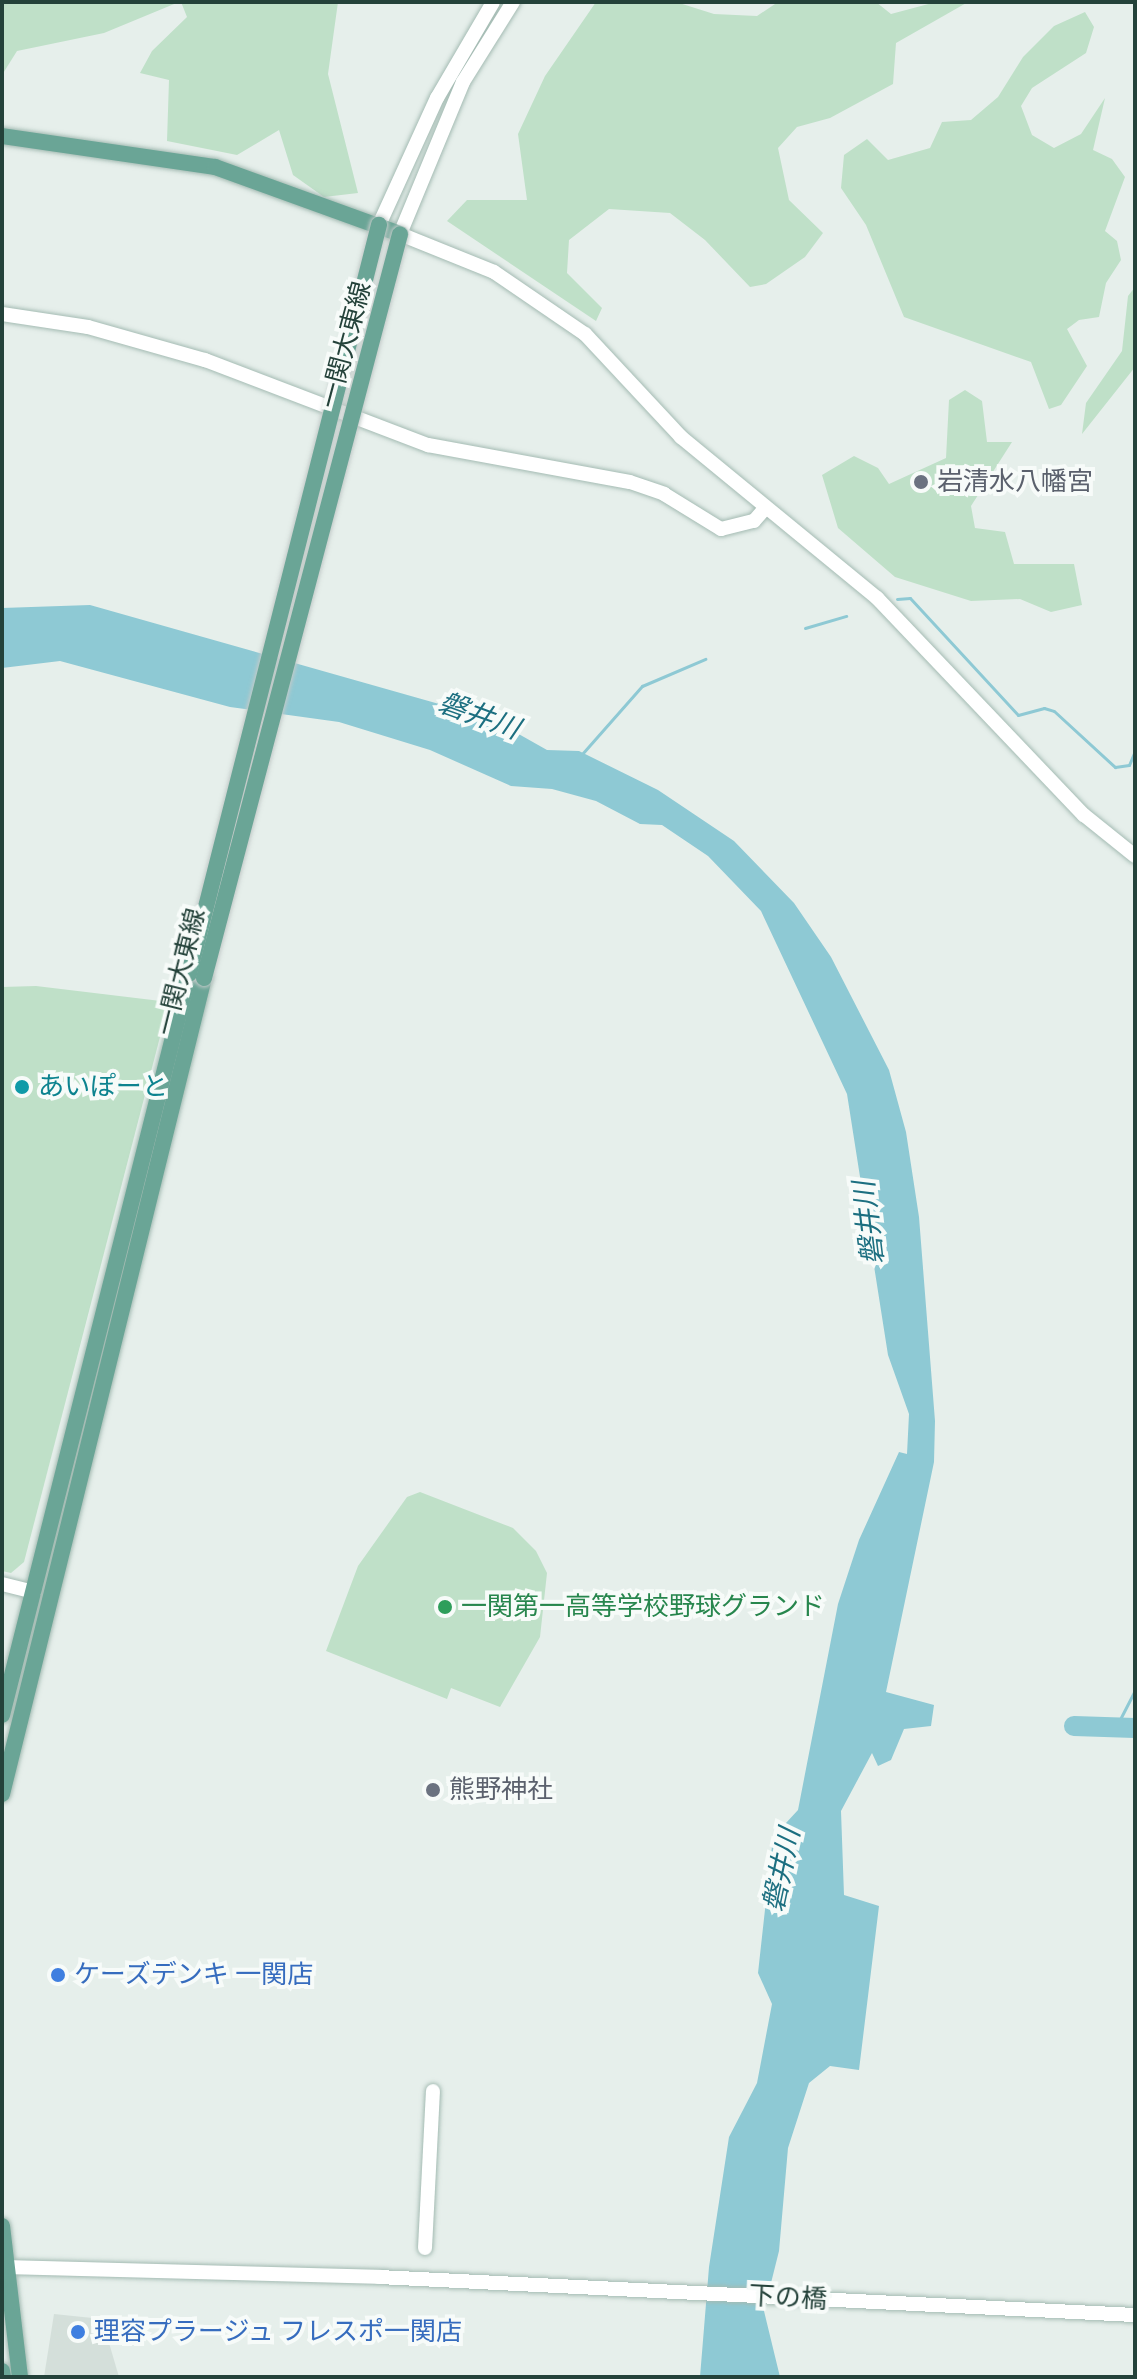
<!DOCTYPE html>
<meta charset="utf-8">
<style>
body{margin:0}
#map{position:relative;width:1137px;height:2379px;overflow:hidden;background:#e6efeb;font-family:Roboto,"Noto Sans JP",sans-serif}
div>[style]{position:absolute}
.built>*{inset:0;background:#d4dfda}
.green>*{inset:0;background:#bfe0c8}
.water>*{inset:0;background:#8ec9d4}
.stream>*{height:3px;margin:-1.5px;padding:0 1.5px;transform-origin:1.5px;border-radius:1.5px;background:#8ec9d4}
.river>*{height:20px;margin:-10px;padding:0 10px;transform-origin:10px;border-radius:10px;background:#8ec9d4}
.roads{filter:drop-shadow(0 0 2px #a4bbb3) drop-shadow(0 0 2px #a4bbb3)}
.secondary>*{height:14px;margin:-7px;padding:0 7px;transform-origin:7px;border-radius:7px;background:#fff}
.primary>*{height:16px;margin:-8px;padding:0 8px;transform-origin:8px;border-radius:8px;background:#6aa596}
.bridges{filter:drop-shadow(0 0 2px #c2cac8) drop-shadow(0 0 2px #c2cac8)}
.primary-bridge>*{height:16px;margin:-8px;padding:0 8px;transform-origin:8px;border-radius:8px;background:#6aa596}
.dots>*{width:22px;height:22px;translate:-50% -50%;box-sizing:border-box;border:4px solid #f7fbf9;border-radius:50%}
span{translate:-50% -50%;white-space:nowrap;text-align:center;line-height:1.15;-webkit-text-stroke:8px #f7fbf9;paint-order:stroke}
.street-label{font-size:26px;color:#24423a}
.worship-label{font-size:26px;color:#5b616d}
.left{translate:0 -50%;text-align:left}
.culture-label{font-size:26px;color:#0d838f}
.leisure-label{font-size:26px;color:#27864d}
.shop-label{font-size:26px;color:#366cbe}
.water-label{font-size:28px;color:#1c6f80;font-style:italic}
.frame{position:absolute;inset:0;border:4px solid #24423a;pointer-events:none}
</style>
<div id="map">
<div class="built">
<i style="clip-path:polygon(54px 2314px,102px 2319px,119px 2377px,44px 2377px)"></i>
</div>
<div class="green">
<i style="clip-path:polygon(2px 2px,179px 2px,104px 33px,17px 51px,2px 75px)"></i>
<i style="clip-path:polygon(181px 2px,338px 2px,328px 74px,358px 193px,324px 197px,293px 175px,279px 130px,237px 155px,167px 141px,169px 80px,140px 73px,152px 51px,187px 17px)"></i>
<i style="clip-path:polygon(596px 2px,676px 2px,714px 14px,757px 16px,778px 2px,876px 2px,891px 14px,936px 2px,968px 2px,896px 43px,893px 84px,830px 118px,797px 127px,778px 148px,789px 200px,823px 233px,805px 257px,766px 284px,750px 287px,705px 240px,670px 213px,609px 209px,569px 240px,567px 273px,602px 308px,596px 321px,447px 221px,467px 200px,527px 200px,518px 134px,545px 76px)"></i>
<i style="clip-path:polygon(1085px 12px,1094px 27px,1086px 53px,1032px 88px,1021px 106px,1032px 135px,1054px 148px,1081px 134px,1105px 98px,1093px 150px,1112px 159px,1125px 177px,1105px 231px,1117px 241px,1121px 260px,1106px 283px,1099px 317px,1079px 320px,1067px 329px,1087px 366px,1061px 405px,1049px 409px,1031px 362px,904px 317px,866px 225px,841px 188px,844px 155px,867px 139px,888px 160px,930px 148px,942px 122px,971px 120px,998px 97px,1023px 57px,1054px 26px)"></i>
<i style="clip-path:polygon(1135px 287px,1135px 367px,1082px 434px,1086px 403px,1122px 351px,1128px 296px)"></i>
<i style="clip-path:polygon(965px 390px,982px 401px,987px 442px,1012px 442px,971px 506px,975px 528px,1005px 532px,1014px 564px,1074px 564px,1082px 605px,1051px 612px,1020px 599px,971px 601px,895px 577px,838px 528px,822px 475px,854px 456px,878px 468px,889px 484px,946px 458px,949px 400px)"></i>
<i style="clip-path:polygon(36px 986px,169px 1002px,24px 1562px,11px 1573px,2px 1571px,2px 987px)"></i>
<i style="clip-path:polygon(420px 1492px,513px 1528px,536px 1551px,547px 1573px,540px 1637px,500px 1707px,451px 1688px,447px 1699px,326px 1651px,358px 1566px,407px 1497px)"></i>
</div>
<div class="water">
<i style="clip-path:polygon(90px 605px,492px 719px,547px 750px,579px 751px,658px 790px,734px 841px,794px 903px,831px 957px,889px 1070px,906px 1132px,919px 1217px,935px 1421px,934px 1462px,886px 1692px,934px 1705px,931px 1726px,904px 1729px,891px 1760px,878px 1766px,872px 1753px,841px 1811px,844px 1895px,879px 1906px,859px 2070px,830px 2066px,809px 2083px,788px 2148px,779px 2251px,764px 2311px,780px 2377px,700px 2377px,709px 2267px,729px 2137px,757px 2083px,772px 2004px,758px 1973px,773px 1837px,798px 1810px,838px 1604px,859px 1540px,899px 1452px,907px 1454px,909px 1414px,888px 1355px,847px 1094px,761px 911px,708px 856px,662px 825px,640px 824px,596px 801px,552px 789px,511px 786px,430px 750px,339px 722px,230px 707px,60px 661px,2px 668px,2px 608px)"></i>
</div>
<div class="stream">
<i style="left:897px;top:599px;width:13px;rotate:-4deg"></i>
<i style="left:910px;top:598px;width:159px;rotate:47.3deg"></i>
<i style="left:1018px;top:715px;width:27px;rotate:-15deg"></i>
<i style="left:1044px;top:708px;width:10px;rotate:17deg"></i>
<i style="left:1054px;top:711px;width:83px;rotate:42.6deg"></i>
<i style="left:1115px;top:767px;width:14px;rotate:-8deg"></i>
<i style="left:1129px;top:765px;width:15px;rotate:-67deg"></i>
<i style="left:805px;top:628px;width:43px;rotate:-16.3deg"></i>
<i style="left:582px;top:754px;width:91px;rotate:-48.6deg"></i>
<i style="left:642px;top:686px;width:69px;rotate:-23.2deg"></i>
<i style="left:1116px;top:1727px;width:42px;rotate:-62.8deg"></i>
</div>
<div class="river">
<i style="left:1074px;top:1726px;width:61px;rotate:1.9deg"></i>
</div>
<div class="roads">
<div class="secondary">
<i style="left:513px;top:2px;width:94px;rotate:122deg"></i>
<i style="left:463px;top:82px;width:165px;rotate:112.5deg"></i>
<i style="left:400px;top:234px;width:101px;rotate:22deg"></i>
<i style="left:494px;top:272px;width:110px;rotate:34.3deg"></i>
<i style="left:585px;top:334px;width:141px;rotate:47deg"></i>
<i style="left:681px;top:437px;width:254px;rotate:39.4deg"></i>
<i style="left:877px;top:598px;width:300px;rotate:46.4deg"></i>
<i style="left:1084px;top:815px;width:65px;rotate:38.8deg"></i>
<i style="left:379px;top:225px;width:140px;rotate:-65.5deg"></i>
<i style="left:437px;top:98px;width:111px;rotate:-59.7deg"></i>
<i style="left:2px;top:314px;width:87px;rotate:8.6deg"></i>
<i style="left:88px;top:327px;width:122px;rotate:15.8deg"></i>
<i style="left:205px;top:360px;width:239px;rotate:20.9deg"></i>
<i style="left:428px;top:445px;width:205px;rotate:10.4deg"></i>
<i style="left:630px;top:482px;width:36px;rotate:19deg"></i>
<i style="left:664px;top:494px;width:67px;rotate:31.6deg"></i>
<i style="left:721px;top:529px;width:34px;rotate:-14deg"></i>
<i style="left:754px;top:521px;width:18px;rotate:-49deg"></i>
<i style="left:2px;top:1584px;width:33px;rotate:14deg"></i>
<i style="left:425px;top:2248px;width:157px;rotate:-87.1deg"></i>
<i style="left:2px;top:2267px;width:377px;rotate:1.5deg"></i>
<i style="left:379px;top:2277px;width:757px;rotate:2.88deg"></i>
</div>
<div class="primary">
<i style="left:2px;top:136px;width:215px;rotate:8.3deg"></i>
<i style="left:215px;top:167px;width:197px;rotate:19.9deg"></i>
<i style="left:2px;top:1715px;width:764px;rotate:-75.84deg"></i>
<i style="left:2px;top:1794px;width:841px;rotate:-76.1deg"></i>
<i style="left:2px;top:2226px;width:152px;rotate:83.2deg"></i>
<i style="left:2px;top:2371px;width:6px;rotate:81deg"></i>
</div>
</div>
<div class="bridges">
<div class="primary-bridge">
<i style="left:189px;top:974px;width:773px;rotate:-75.77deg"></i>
<i style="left:204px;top:978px;width:769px;rotate:-75.24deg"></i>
</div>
</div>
<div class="dots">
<i style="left:921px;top:482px;background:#6b7280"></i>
<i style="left:22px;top:1087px;background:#0f9aa8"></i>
<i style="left:445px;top:1607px;background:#2e9e5b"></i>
<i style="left:433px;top:1790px;background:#6b7280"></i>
<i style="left:58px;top:1975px;background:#3f7fe0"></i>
<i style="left:78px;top:2332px;background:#3f7fe0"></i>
</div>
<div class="street-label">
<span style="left:346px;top:345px;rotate:-75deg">一関大東線</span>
<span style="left:181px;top:972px;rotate:-76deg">一関大東線</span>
<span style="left:788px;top:2298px;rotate:3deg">下の橋</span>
</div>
<div class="worship-label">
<span class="left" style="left:937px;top:482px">岩清水八幡宮</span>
<span class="left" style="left:449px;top:1790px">熊野神社</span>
</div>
<div class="culture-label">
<span class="left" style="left:38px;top:1087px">あいぽーと</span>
</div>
<div class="leisure-label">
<span class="left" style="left:461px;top:1607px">一関第一高等学校野球グランド</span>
</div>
<div class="shop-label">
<span class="left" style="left:74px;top:1975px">ケーズデンキ 一関店</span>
<span class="left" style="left:94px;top:2332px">理容プラージュ フレスポ一関店</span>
</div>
<div class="water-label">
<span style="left:479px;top:716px;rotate:20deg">磐井川</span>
<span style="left:869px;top:1223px;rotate:-97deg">磐井川</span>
<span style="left:782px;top:1870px;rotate:-78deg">磐井川</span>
</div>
<div class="frame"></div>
</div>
